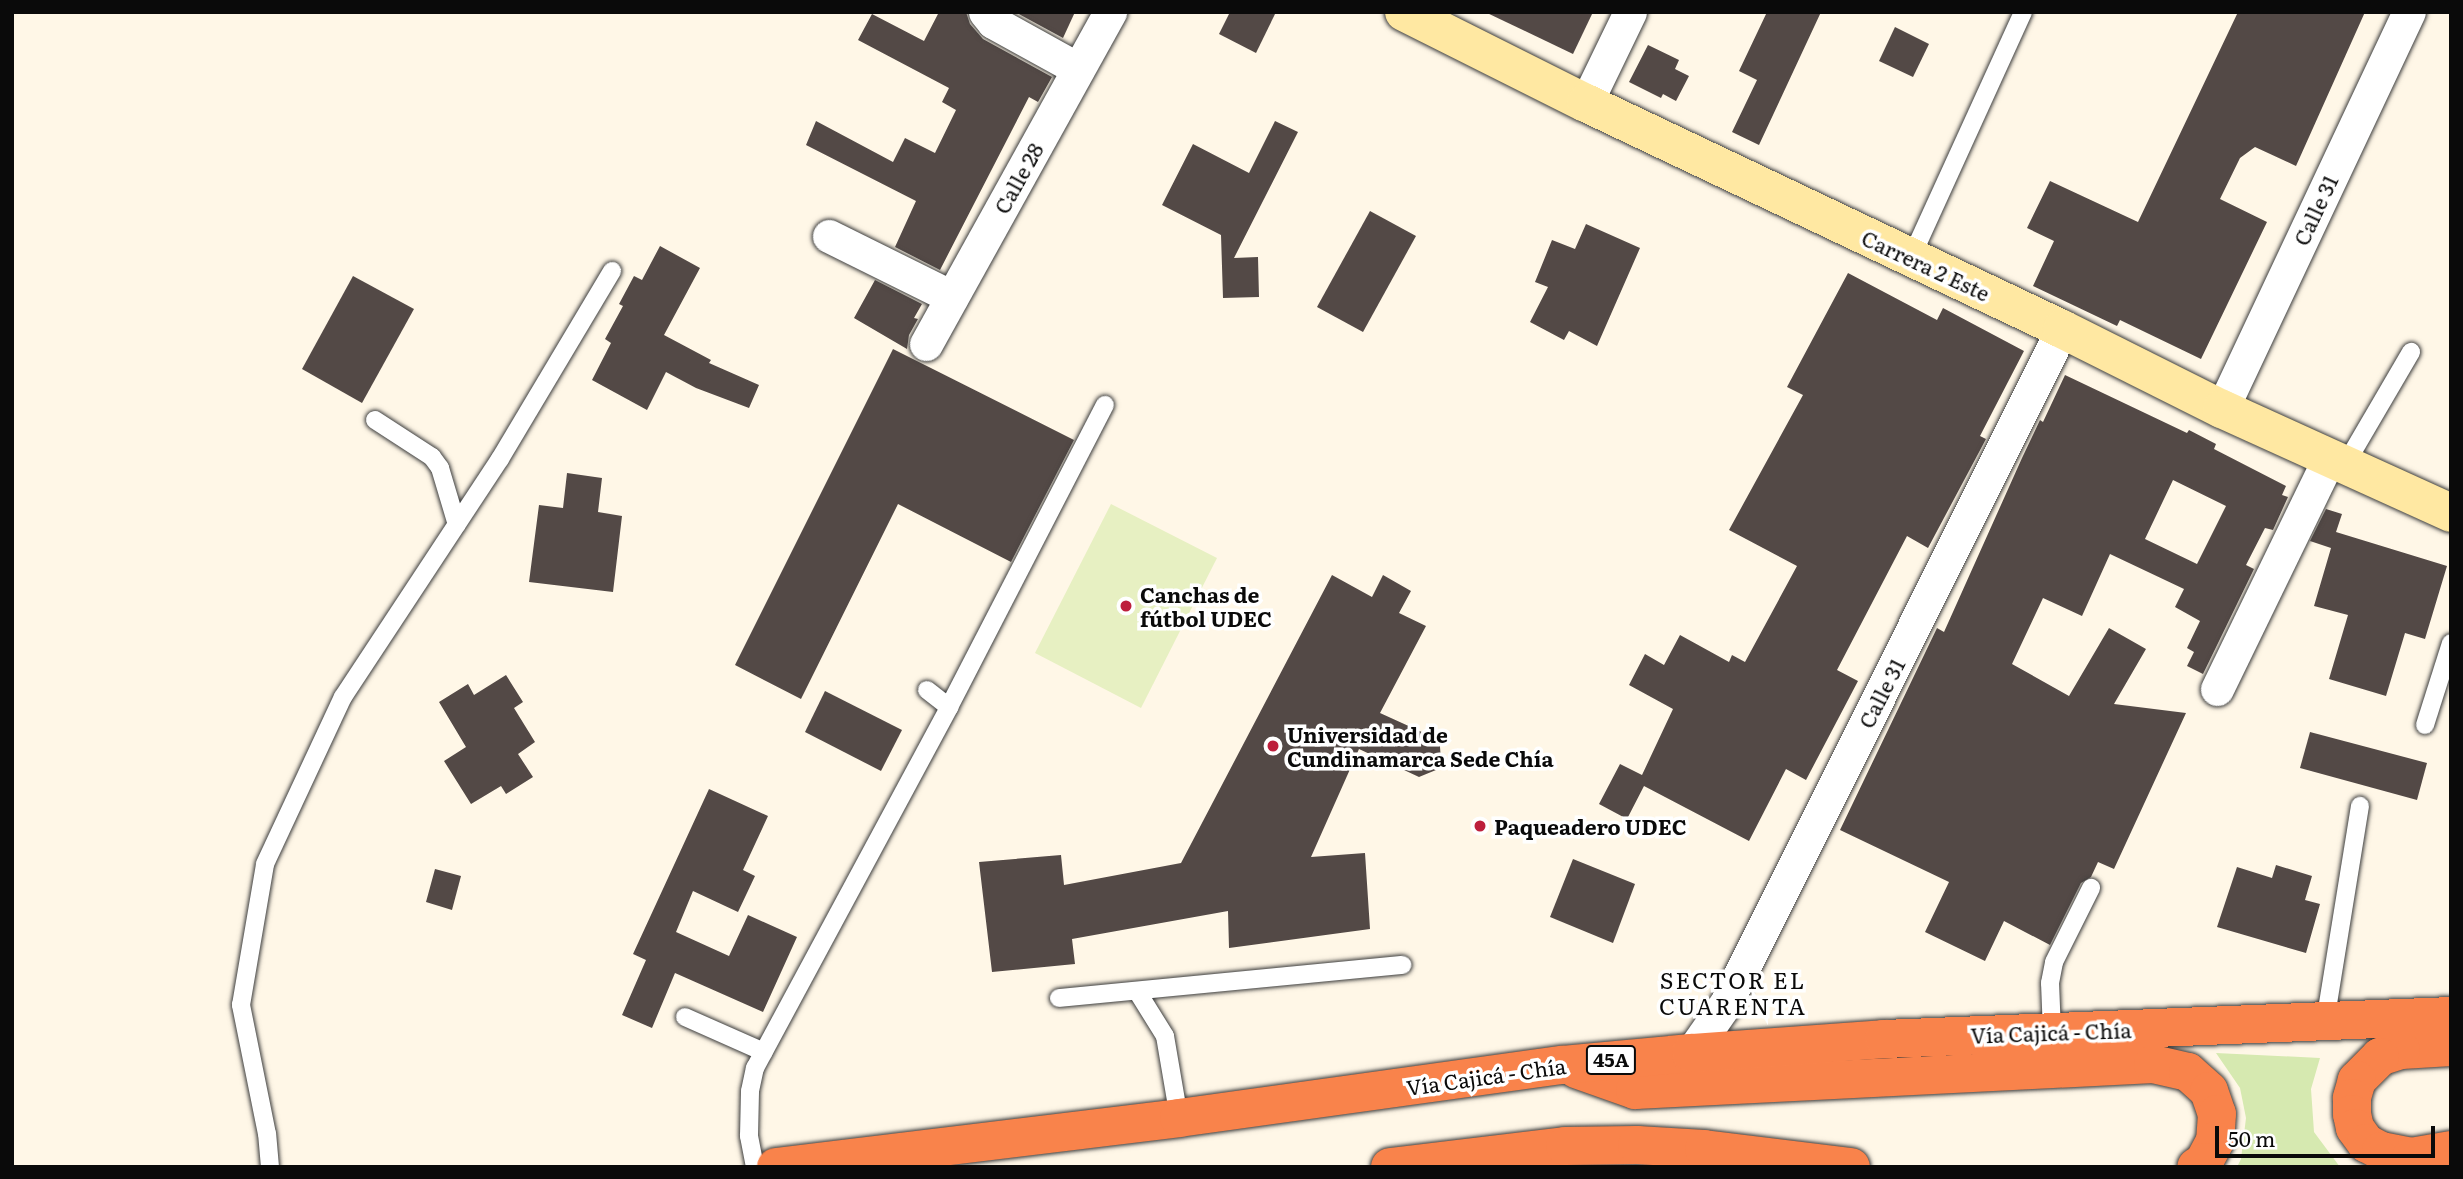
<!DOCTYPE html>
<meta charset="utf-8">
<style>
body{margin:0}
#map{position:relative;width:2463px;height:1179px;overflow:hidden;background:#fff7e7;font-family:Literata,serif}
div>[style]{position:absolute}
.green>*{inset:0;background:#d6e9b0}
.pitch>*{inset:0;background:#e7f0c2}
.building>*{inset:0;background:#534946}
.roads{filter:drop-shadow(0 0 2px #3d3d3d) drop-shadow(0 0 2px #3d3d3d)}
.lane>*{height:18px;margin:-9px;padding:0 9px;transform-origin:9px;border-radius:9px;background:#fff}
.street>*{height:33px;margin:-16.5px;padding:0 16.5px;transform-origin:16.5px;border-radius:16.5px;background:#fff}
.secondary>*{height:38px;margin:-19px;padding:0 19px;transform-origin:19px;border-radius:19px;background:#ffe8a2}
.highway>*{height:38px;margin:-19px;padding:0 19px;transform-origin:19px;border-radius:19px;background:#f9834b}
.dots>*{width:19px;height:19px;translate:-50% -50%;box-sizing:border-box;border:4px solid #fff;border-radius:50%}
span{translate:-50% -50%;white-space:nowrap;text-align:center;line-height:1.15;-webkit-text-stroke:7px #fff;paint-order:stroke}
.shield-label span{padding:2px 5px;background:#fff;border:2px solid;border-radius:5px;-webkit-text-stroke-width:0}
.shield-label{font-size:19px;color:#0a0a0a;font-weight:700}
.street-label{font-size:21px;color:#0a0a0a}
.poi-label{font-size:21px;color:#0a0a0a;font-weight:700}
.left{translate:0 -50%;text-align:left}
.neighbourhood-label{font-size:23px;color:#0a0a0a;letter-spacing:2px}
.frame{position:absolute;inset:0;border:14px solid #0a0a0a;pointer-events:none}
.scale{position:absolute;left:2215px;top:1126px;width:220px;height:32px;box-sizing:border-box;border:4px solid #0a0a0a;border-top:0;padding-left:9px;font-size:21px;line-height:24px;white-space:nowrap;color:#0a0a0a;-webkit-text-stroke:5px #fff;paint-order:stroke}
</style>
<div id="map">
<div class="green">
<i style="clip-path:polygon(2216px 1053px,2320px 1058px,2311px 1089px,2314px 1132px,2340px 1167px,2237px 1167px,2241px 1159px,2246px 1118px,2240px 1088px)"></i>
</div>
<div class="pitch">
<i style="clip-path:polygon(1111px 504px,1217px 558px,1141px 708px,1035px 653px)"></i>
</div>
<div class="building">
<i style="clip-path:polygon(939px 12px,966px 12px,970px 24px,983px 39px,1052px 77px,1038px 102px,1029px 97px,940px 270px,895px 247px,916px 201px,806px 145px,816px 121px,893px 162px,905px 138px,935px 153px,956px 110px,942px 102px,949px 88px,858px 40px,872px 14px,924px 41px)"></i>
<i style="clip-path:polygon(1015px 12px,1075px 12px,1063px 38px)"></i>
<i style="clip-path:polygon(1230px 12px,1276px 12px,1256px 53px,1219px 34px)"></i>
<i style="clip-path:polygon(1485px 12px,1593px 12px,1573px 54px)"></i>
<i style="clip-path:polygon(1767px 12px,1821px 12px,1759px 145px,1732px 132px,1757px 80px,1739px 71px)"></i>
<i style="clip-path:polygon(2238px 12px,2365px 12px,2296px 166px,2255px 147px,2240px 158px,2220px 199px,2267px 222px,2201px 359px,2120px 320px,2117px 326px,2033px 286px,2054px 241px,2027px 228px,2050px 181px,2138px 222px)"></i>
<i style="clip-path:polygon(1895px 27px,1929px 44px,1913px 77px,1879px 61px)"></i>
<i style="clip-path:polygon(1648px 45px,1679px 60px,1675px 69px,1689px 76px,1676px 101px,1663px 94px,1661px 98px,1629px 82px)"></i>
<i style="clip-path:polygon(1275px 121px,1298px 132px,1234px 258px,1258px 257px,1259px 297px,1223px 298px,1221px 235px,1162px 205px,1193px 144px,1249px 173px)"></i>
<i style="clip-path:polygon(1370px 211px,1416px 236px,1363px 332px,1317px 307px)"></i>
<i style="clip-path:polygon(1586px 224px,1640px 248px,1597px 346px,1569px 331px,1564px 340px,1530px 322px,1548px 287px,1535px 282px,1552px 240px,1575px 249px)"></i>
<i style="clip-path:polygon(660px 246px,700px 268px,664px 335px,711px 360px,709px 363px,759px 385px,749px 408px,696px 388px,666px 372px,647px 410px,592px 380px,611px 343px,605px 339px,623px 306px,619px 304px,634px 276px,642px 280px)"></i>
<i style="clip-path:polygon(1848px 273px,1937px 320px,1943px 308px,2024px 351px,1980px 436px,1986px 439px,1928px 548px,1907px 536px,1837px 670px,1858px 681px,1806px 780px,1786px 769px,1749px 841px,1644px 786px,1627px 819px,1599px 804px,1620px 764px,1642px 775px,1673px 709px,1629px 685px,1645px 654px,1664px 665px,1680px 635px,1729px 662px,1732px 655px,1745px 662px,1797px 566px,1729px 530px,1803px 395px,1787px 387px)"></i>
<i style="clip-path:polygon(353px 276px,414px 309px,362px 403px,302px 369px)"></i>
<i style="clip-path:polygon(875px 280px,922px 304px,914px 318px,918px 319px,909px 335px,907px 349px,854px 318px)"></i>
<i style="clip-path:polygon(893px 349px,1074px 440px,1011px 562px,898px 504px,801px 699px,735px 665px)"></i>
<i style="clip-path:polygon(evenodd,2065px 375px,2187px 433px,2189px 430px,2216px 444px,2214px 449px,2286px 486px,2282px 495px,2288px 497px,2273px 530px,2265px 528px,2246px 565px,2254px 569px,2203px 674px,2187px 666px,2194px 652px,2187px 648px,2200px 621px,2175px 607px,2184px 589px,2110px 554px,2082px 616px,2043px 598px,2012px 664px,2069px 696px,2109px 628px,2146px 649px,2114px 704px,2186px 713px,2114px 869px,2098px 862px,2091px 877px,2081px 883px,2050px 945px,2004px 921px,1985px 961px,1925px 932px,1949px 882px,1840px 830px,1937px 628px,1944px 632px,2022px 458px,2040px 420px,2043px 422px,2065px 375px,2173px 480px,2226px 506px,2197px 564px,2145px 539px,2173px 480px)"></i>
<i style="clip-path:polygon(567px 473px,602px 478px,598px 512px,622px 516px,613px 592px,529px 582px,539px 505px,563px 508px)"></i>
<i style="clip-path:polygon(2326px 509px,2342px 514px,2336px 532px,2447px 566px,2425px 639px,2405px 633px,2386px 696px,2329px 679px,2348px 615px,2314px 606px,2331px 548px,2310px 541px)"></i>
<i style="clip-path:polygon(1332px 575px,1372px 597px,1383px 575px,1411px 591px,1399px 613px,1426px 626px,1380px 713px,1435px 738px,1440px 747px,1441px 760px,1436px 770px,1419px 777px,1359px 749px,1311px 857px,1365px 853px,1370px 929px,1229px 948px,1228px 911px,1072px 939px,1075px 964px,992px 972px,979px 862px,1061px 855px,1064px 885px,1181px 863px)"></i>
<i style="clip-path:polygon(506px 675px,523px 702px,514px 708px,535px 742px,518px 754px,533px 777px,506px 794px,501px 786px,471px 804px,444px 761px,466px 747px,439px 702px,468px 684px,474px 695px)"></i>
<i style="clip-path:polygon(825px 691px,902px 730px,881px 771px,805px 732px)"></i>
<i style="clip-path:polygon(2310px 732px,2427px 763px,2417px 800px,2300px 768px)"></i>
<i style="clip-path:polygon(709px 789px,768px 816px,743px 870px,755px 876px,738px 912px,693px 891px,676px 932px,729px 956px,748px 915px,797px 937px,763px 1012px,675px 973px,652px 1028px,622px 1015px,646px 960px,633px 954px)"></i>
<i style="clip-path:polygon(1573px 859px,1635px 884px,1613px 943px,1550px 917px)"></i>
<i style="clip-path:polygon(2276px 865px,2312px 876px,2305px 900px,2320px 904px,2306px 953px,2217px 927px,2237px 867px,2272px 878px)"></i>
<i style="clip-path:polygon(435px 869px,461px 876px,452px 910px,426px 902px)"></i>
</div>
<div class="roads">
<div class="lane">
<i style="left:1911px;top:258px;width:270px;rotate:-65.5deg"></i>
<i style="left:375px;top:420px;width:68px;rotate:33deg"></i>
<i style="left:432px;top:457px;width:14px;rotate:54deg"></i>
<i style="left:440px;top:468px;width:59px;rotate:73.4deg"></i>
<i style="left:2345px;top:465px;width:131px;rotate:-59.7deg"></i>
<i style="left:927px;top:690px;width:28px;rotate:38deg"></i>
<i style="left:2425px;top:725px;width:86px;rotate:-72.4deg"></i>
<i style="left:1137px;top:991px;width:53px;rotate:58.1deg"></i>
<i style="left:1165px;top:1036px;width:83px;rotate:80.3deg"></i>
<i style="left:1059px;top:998px;width:345px;rotate:-5.5deg"></i>
<i style="left:685px;top:1017px;width:86px;rotate:23.9deg"></i>
<i style="left:2325px;top:1022px;width:219px;rotate:-80.8deg"></i>
<i style="left:2052px;top:1032px;width:49px;rotate:-92.3deg"></i>
<i style="left:2050px;top:983px;width:21px;rotate:-79deg"></i>
<i style="left:2054px;top:962px;width:83px;rotate:-63.4deg"></i>
<i style="left:270px;top:1167px;width:33px;rotate:-95deg"></i>
<i style="left:267px;top:1134px;width:132px;rotate:-101.4deg"></i>
<i style="left:241px;top:1005px;width:143px;rotate:-80.3deg"></i>
<i style="left:265px;top:864px;width:184px;rotate:-65deg"></i>
<i style="left:343px;top:697px;width:285px;rotate:-56.6deg"></i>
<i style="left:500px;top:459px;width:219px;rotate:-59.2deg"></i>
<i style="left:755px;top:1167px;width:32px;rotate:-101deg"></i>
<i style="left:749px;top:1136px;width:45px;rotate:-88.7deg"></i>
<i style="left:750px;top:1091px;width:24px;rotate:-78deg"></i>
<i style="left:755px;top:1068px;width:410px;rotate:-61.7deg"></i>
<i style="left:949px;top:707px;width:340px;rotate:-62.7deg"></i>
</div>
<div class="street">
<i style="left:985px;top:12px;width:13px;rotate:51deg"></i>
<i style="left:993px;top:22px;width:97px;rotate:28.9deg"></i>
<i style="left:1586px;top:103px;width:101px;rotate:-64.2deg"></i>
<i style="left:829px;top:236px;width:137px;rotate:26.4deg"></i>
<i style="left:926px;top:344px;width:380px;rotate:-61deg"></i>
<i style="left:2222px;top:409px;width:439px;rotate:-64.8deg"></i>
<i style="left:2217px;top:689px;width:257px;rotate:-64.1deg"></i>
<i style="left:1691px;top:1053px;width:61px;rotate:-55deg"></i>
<i style="left:1726px;top:1003px;width:753px;rotate:-63.5deg"></i>
</div>
<div class="secondary">
<i style="left:1404px;top:12px;width:203px;rotate:26.6deg"></i>
<i style="left:1586px;top:103px;width:527px;rotate:25.4deg"></i>
<i style="left:2062px;top:329px;width:179px;rotate:26.6deg"></i>
<i style="left:2222px;top:409px;width:252px;rotate:24.4deg"></i>
</div>
<div class="highway">
<i style="left:2451px;top:1047px;width:50px;rotate:176.6deg"></i>
<i style="left:2401px;top:1050px;width:22px;rotate:162deg"></i>
<i style="left:2380px;top:1057px;width:33px;rotate:135deg"></i>
<i style="left:2357px;top:1080px;width:19px;rotate:106deg"></i>
<i style="left:2352px;top:1098px;width:16px;rotate:90deg"></i>
<i style="left:2352px;top:1114px;width:14px;rotate:78deg"></i>
<i style="left:2355px;top:1128px;width:19px;rotate:54deg"></i>
<i style="left:2366px;top:1143px;width:17px;rotate:28deg"></i>
<i style="left:2381px;top:1151px;width:31px;rotate:11deg"></i>
<i style="left:2411px;top:1157px;width:41px;rotate:-9.9deg"></i>
<i style="left:1576px;top:1069px;width:63px;rotate:19.6deg"></i>
<i style="left:1635px;top:1090px;width:519px;rotate:-2.87deg"></i>
<i style="left:2153px;top:1064px;width:36px;rotate:13deg"></i>
<i style="left:2188px;top:1072px;width:28px;rotate:42deg"></i>
<i style="left:2209px;top:1091px;width:24px;rotate:71deg"></i>
<i style="left:2217px;top:1114px;width:27px;rotate:94deg"></i>
<i style="left:2215px;top:1141px;width:24px;rotate:118deg"></i>
<i style="left:2204px;top:1162px;width:9px;rotate:148deg"></i>
<i style="left:776px;top:1167px;width:406px;rotate:-6.9deg"></i>
<i style="left:1179px;top:1118px;width:388px;rotate:-7.9deg"></i>
<i style="left:1563px;top:1065px;width:129px;rotate:-5.4deg"></i>
<i style="left:1691px;top:1053px;width:194px;rotate:-4.1deg"></i>
<i style="left:1884px;top:1039px;width:567px;rotate:-2.32deg"></i>
<i style="left:1390px;top:1167px;width:176px;rotate:-6.8deg"></i>
<i style="left:1565px;top:1146px;width:72px;rotate:-0.8deg"></i>
<i style="left:1637px;top:1145px;width:67px;rotate:3.4deg"></i>
<i style="left:1704px;top:1149px;width:148px;rotate:7deg"></i>
</div>
</div>
<div class="dots">
<i style="left:1126px;top:606px;background:#bd1f3c"></i>
<i style="left:1273px;top:746px;background:#bd1f3c"></i>
<i style="left:1480px;top:826px;background:#bd1f3c"></i>
</div>
<div class="shield-label">
<span style="left:1611px;top:1060px">45A</span>
</div>
<div class="street-label">
<span style="left:1018px;top:178px;rotate:-61deg">Calle 28</span>
<span style="left:2315px;top:210px;rotate:-65deg">Calle 31</span>
<span style="left:1926px;top:265px;rotate:25deg">Carrera 2 Este</span>
<span style="left:1881px;top:693px;rotate:-63deg">Calle 31</span>
<span style="left:2051px;top:1032px;rotate:-2deg">Vía Cajicá - Chía</span>
<span style="left:1486px;top:1076px;rotate:-8deg">Vía Cajicá - Chía</span>
</div>
<div class="poi-label">
<span class="left" style="left:1140px;top:606px">Canchas de<br>fútbol UDEC</span>
<span class="left" style="left:1287px;top:746px">Universidad de<br>Cundinamarca Sede Chía</span>
<span class="left" style="left:1494px;top:826px">Paqueadero UDEC</span>
</div>
<div class="neighbourhood-label">
<span style="left:1733px;top:992px">SECTOR EL<br>CUARENTA</span>
</div>
<div class="frame"></div>
<div class="scale">50 m</div>
</div>
